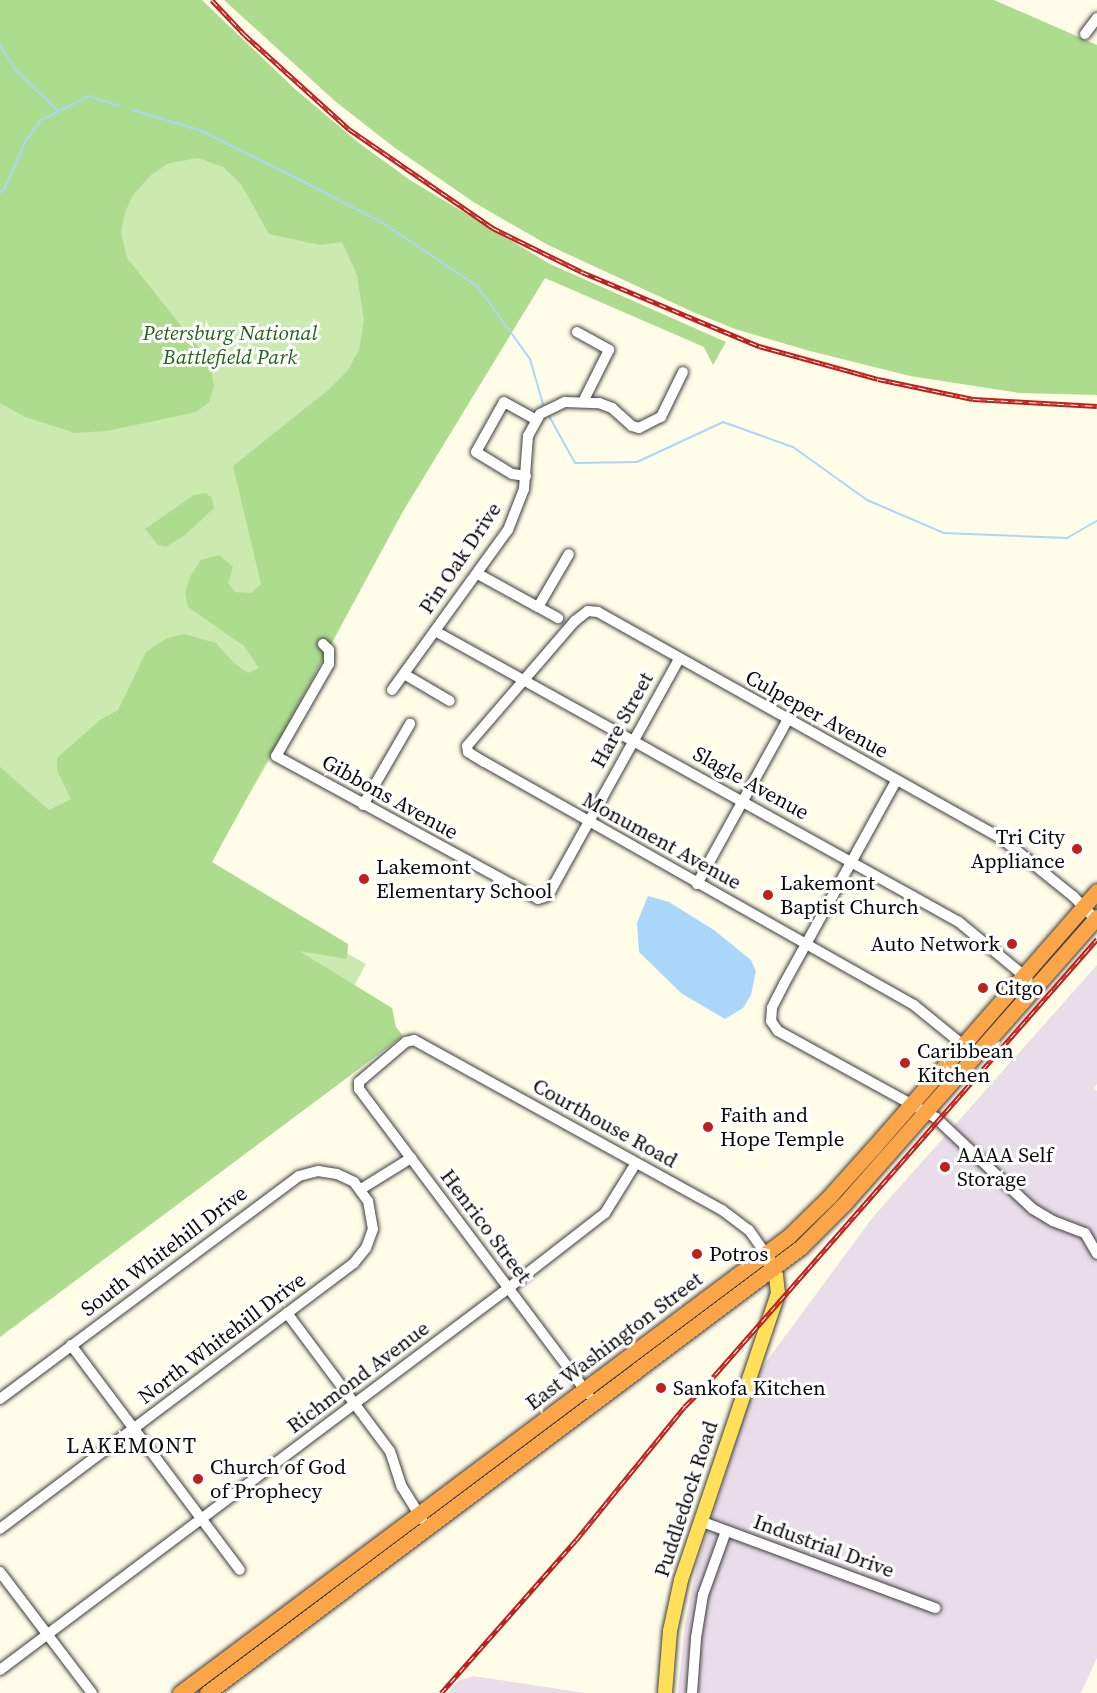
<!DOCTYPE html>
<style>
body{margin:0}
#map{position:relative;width:1097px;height:1693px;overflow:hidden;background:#fffce8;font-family:"Source Serif 4",serif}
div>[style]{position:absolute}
.industrial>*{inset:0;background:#eaddea}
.green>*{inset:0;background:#cbeab0}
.forest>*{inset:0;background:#addc8f}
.water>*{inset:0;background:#aad7f9}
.stream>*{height:2px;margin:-1px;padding:0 1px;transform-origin:1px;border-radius:1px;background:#aad7f9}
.roads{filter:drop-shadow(0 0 2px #3d3d3d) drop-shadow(0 0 2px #3d3d3d)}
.minor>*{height:10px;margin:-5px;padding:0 5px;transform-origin:5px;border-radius:5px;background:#fff}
.major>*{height:14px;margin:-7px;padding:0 7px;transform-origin:7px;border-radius:7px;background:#ffe058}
.highway>*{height:15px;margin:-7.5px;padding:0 7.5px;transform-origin:7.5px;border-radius:7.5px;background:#fba549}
.rail>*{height:4.5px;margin-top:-2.25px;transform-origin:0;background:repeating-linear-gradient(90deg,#fff 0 7px,#bf1f1d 0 14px);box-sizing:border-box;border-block:2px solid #bf1f1d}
.dots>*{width:16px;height:16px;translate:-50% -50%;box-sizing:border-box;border:3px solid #fff;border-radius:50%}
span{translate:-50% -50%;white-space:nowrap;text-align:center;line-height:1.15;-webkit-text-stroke:6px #fff;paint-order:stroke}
.park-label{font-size:21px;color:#246419;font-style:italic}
.street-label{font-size:21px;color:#0a0a0a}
.poi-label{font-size:21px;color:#0a0a0a}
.right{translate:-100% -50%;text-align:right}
.left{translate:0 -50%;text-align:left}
.neighbourhood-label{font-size:22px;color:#0a0a0a;letter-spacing:1.5px}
</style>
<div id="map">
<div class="industrial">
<i style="clip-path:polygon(1097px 965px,1097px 1084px,1094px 1088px,1097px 1091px,1097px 1658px,1081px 1693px,678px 1693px,685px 1625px,697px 1564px,758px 1373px,873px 1217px)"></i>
<i style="clip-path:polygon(473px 1676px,585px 1693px,448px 1693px,458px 1681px)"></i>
</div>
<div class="green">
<i style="clip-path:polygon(0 0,336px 137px,402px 513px,271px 757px,204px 873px,366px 964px,342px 1008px,0 1337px)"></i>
</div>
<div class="forest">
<i style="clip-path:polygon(0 0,202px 0,295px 89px,359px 143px,410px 180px,550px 264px,726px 342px,713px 365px,704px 347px,545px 278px,402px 513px,212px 862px,348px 944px,347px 959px,299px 951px,392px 1008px,396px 1027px,403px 1036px,0 1337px,0 767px,49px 810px,71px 799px,57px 770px,57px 758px,100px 720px,118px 710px,146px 652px,167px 638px,184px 634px,216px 643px,234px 663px,248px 673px,259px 668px,244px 646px,188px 607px,185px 592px,191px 575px,201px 560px,219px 555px,233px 567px,228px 583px,235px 592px,251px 593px,261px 584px,233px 466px,327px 391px,348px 370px,359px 350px,364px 320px,357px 275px,342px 242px,320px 245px,269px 234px,241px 184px,223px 167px,198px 158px,169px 163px,151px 175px,133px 195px,125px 213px,121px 232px,127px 258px,210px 362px,214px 386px,209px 402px,196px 412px,107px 431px,75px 433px,25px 417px,0 403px)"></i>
<i style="clip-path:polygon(224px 0,994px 0,1097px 45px,1097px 395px,1019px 393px,910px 376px,810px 351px,735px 329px,693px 312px,548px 245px,475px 203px,395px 148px,336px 102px)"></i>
<i style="clip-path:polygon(206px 493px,212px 498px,214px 508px,185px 535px,166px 547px,158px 545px,145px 529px,194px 495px)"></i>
</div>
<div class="water">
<i style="clip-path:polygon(648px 896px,669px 902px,714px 930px,751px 960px,756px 971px,751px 995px,743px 1008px,725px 1019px,681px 993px,639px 952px,637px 923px)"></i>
</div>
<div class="stream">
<i style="left:0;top:45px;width:28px;rotate:58deg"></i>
<i style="left:15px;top:69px;width:62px;rotate:44.3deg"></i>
<i style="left:133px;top:110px;width:69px;rotate:16.9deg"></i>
<i style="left:199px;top:130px;width:102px;rotate:26.3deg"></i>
<i style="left:290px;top:175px;width:105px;rotate:27.3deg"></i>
<i style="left:383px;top:223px;width:113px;rotate:33.8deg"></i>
<i style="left:477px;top:286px;width:90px;rotate:54deg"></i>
<i style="left:530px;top:359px;width:47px;rotate:73.9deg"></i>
<i style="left:0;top:193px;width:7px;rotate:-45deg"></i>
<i style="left:5px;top:188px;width:50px;rotate:-66.5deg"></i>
<i style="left:25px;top:142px;width:27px;rotate:-54deg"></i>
<i style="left:41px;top:120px;width:54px;rotate:-26.6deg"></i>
<i style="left:89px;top:96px;width:32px;rotate:18deg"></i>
<i style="left:549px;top:416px;width:54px;rotate:61deg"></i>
<i style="left:575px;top:463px;width:62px;rotate:-0.9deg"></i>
<i style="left:637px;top:462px;width:95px;rotate:-24.9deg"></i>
<i style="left:723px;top:422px;width:74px;rotate:19.7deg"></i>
<i style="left:793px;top:447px;width:91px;rotate:35.6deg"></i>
<i style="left:867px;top:500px;width:84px;rotate:23.2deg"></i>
<i style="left:944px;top:533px;width:123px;rotate:2.3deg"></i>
<i style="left:1067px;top:538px;width:34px;rotate:-30deg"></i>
</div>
<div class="roads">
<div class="minor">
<i style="left:1085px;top:34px;width:20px;rotate:-53deg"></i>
<i style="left:577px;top:332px;width:37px;rotate:29deg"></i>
<i style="left:609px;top:350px;width:58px;rotate:116.6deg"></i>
<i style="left:526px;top:476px;width:14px;rotate:-172deg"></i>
<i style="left:512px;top:474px;width:42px;rotate:-148.6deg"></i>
<i style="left:476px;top:452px;width:57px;rotate:-60.8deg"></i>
<i style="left:504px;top:402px;width:37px;rotate:29deg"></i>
<i style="left:478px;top:574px;width:68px;rotate:28.8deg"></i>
<i style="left:538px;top:607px;width:61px;rotate:-59.7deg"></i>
<i style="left:538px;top:607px;width:23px;rotate:29deg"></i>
<i style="left:435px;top:631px;width:599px;rotate:29.05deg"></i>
<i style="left:959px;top:922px;width:89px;rotate:39.6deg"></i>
<i style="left:323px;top:644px;width:8px;rotate:45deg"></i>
<i style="left:329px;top:650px;width:14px;rotate:90deg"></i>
<i style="left:329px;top:664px;width:106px;rotate:119.9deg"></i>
<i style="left:276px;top:756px;width:298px;rotate:28.6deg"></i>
<i style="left:538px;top:899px;width:9px;rotate:-18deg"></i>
<i style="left:547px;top:896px;width:7px;rotate:-56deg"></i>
<i style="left:551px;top:890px;width:264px;rotate:-61deg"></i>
<i style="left:404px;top:674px;width:53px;rotate:30.4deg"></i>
<i style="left:392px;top:690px;width:198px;rotate:-54.1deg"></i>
<i style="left:508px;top:530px;width:44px;rotate:-68.7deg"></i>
<i style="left:524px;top:489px;width:53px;rotate:-85.7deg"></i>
<i style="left:528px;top:436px;width:25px;rotate:-61deg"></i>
<i style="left:540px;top:414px;width:28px;rotate:-26deg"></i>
<i style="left:565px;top:402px;width:34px;rotate:2deg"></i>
<i style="left:599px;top:403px;width:14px;rotate:21deg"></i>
<i style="left:612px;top:408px;width:27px;rotate:42deg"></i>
<i style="left:632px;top:426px;width:7px;rotate:16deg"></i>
<i style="left:639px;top:428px;width:25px;rotate:-27deg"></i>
<i style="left:661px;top:417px;width:50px;rotate:-63.9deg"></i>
<i style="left:896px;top:781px;width:232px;rotate:118.9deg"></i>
<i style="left:784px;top:984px;width:27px;rotate:117deg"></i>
<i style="left:772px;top:1008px;width:13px;rotate:94deg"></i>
<i style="left:771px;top:1021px;width:12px;rotate:55deg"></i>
<i style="left:778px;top:1031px;width:180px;rotate:28.8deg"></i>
<i style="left:936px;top:1118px;width:133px;rotate:43.2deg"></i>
<i style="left:1033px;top:1209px;width:23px;rotate:31deg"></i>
<i style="left:1053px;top:1221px;width:34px;rotate:21deg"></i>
<i style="left:1085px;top:1233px;width:24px;rotate:60deg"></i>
<i style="left:363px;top:805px;width:94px;rotate:-59.9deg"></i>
<i style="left:697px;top:884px;width:188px;rotate:-61.1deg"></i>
<i style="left:968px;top:1049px;width:70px;rotate:-140.8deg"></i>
<i style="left:914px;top:1005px;width:494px;rotate:-150.5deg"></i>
<i style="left:484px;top:762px;width:19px;rotate:-148deg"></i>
<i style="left:468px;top:752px;width:6px;rotate:-99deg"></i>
<i style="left:467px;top:746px;width:165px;rotate:-49.2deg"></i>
<i style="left:575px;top:621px;width:16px;rotate:-38deg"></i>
<i style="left:588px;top:611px;width:10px;rotate:6deg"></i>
<i style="left:598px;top:612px;width:462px;rotate:29.3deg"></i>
<i style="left:1001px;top:838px;width:92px;rotate:38.9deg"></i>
<i style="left:1073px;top:896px;width:32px;rotate:46deg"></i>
<i style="left:361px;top:1189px;width:59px;rotate:-31.8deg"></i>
<i style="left:287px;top:1313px;width:172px;rotate:53.3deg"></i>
<i style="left:390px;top:1451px;width:38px;rotate:72deg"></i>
<i style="left:402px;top:1487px;width:38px;rotate:58deg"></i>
<i style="left:71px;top:1345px;width:281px;rotate:53.1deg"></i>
<i style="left:588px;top:1394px;width:381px;rotate:-126.9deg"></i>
<i style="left:359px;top:1089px;width:7px;rotate:-90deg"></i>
<i style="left:359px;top:1082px;width:62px;rotate:-40.4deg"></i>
<i style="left:406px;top:1042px;width:8px;rotate:-14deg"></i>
<i style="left:414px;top:1040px;width:352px;rotate:28.9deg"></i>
<i style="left:722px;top:1210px;width:34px;rotate:37deg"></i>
<i style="left:749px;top:1230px;width:29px;rotate:55deg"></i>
<i style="left:0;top:1399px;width:373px;rotate:-36.7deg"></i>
<i style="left:299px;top:1176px;width:20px;rotate:-15deg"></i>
<i style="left:318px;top:1171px;width:19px;rotate:9deg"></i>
<i style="left:337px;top:1174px;width:19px;rotate:25deg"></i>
<i style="left:354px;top:1182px;width:24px;rotate:54deg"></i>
<i style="left:368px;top:1201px;width:28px;rotate:80deg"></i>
<i style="left:373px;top:1229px;width:20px;rotate:110deg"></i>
<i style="left:366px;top:1248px;width:19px;rotate:129deg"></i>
<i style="left:354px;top:1263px;width:443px;rotate:143.1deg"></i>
<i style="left:700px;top:1521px;width:251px;rotate:20.3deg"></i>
<i style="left:0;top:1572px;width:152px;rotate:52.8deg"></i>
<i style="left:0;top:1670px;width:628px;rotate:-36.91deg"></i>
<i style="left:502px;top:1293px;width:130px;rotate:-37.8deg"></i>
<i style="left:605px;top:1213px;width:59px;rotate:-58.2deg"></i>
<i style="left:692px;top:1693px;width:55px;rotate:-85.8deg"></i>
<i style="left:696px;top:1638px;width:44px;rotate:-80.8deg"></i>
<i style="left:703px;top:1595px;width:68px;rotate:-70.2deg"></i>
</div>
<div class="major">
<i style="left:665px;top:1693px;width:62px;rotate:-85.4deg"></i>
<i style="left:670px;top:1631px;width:52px;rotate:-77.8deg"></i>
<i style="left:681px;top:1580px;width:302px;rotate:-71.3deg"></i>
<i style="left:778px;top:1294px;width:18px;rotate:-96deg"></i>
<i style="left:776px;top:1276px;width:19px;rotate:-115deg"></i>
</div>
<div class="highway">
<i style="left:180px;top:1693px;width:761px;rotate:-36.88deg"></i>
<i style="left:789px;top:1236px;width:56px;rotate:-44.3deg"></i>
<i style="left:829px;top:1197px;width:66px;rotate:-48.1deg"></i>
<i style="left:873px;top:1148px;width:341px;rotate:-48.9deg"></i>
<i style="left:207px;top:1693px;width:743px;rotate:-36.9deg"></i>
<i style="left:801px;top:1247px;width:61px;rotate:-45deg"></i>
<i style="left:844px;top:1204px;width:383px;rotate:-48.6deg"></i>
</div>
</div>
<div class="rail">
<i style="left:212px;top:0;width:48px;rotate:46.7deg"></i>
<i style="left:245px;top:35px;width:140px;rotate:42.1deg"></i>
<i style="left:349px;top:129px;width:175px;rotate:34.5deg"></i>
<i style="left:493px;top:228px;width:99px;rotate:26.3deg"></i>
<i style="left:582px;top:272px;width:192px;rotate:22.7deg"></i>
<i style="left:759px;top:346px;width:123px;rotate:15.5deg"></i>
<i style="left:878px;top:379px;width:97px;rotate:11.9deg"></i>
<i style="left:973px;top:399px;width:124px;rotate:3.2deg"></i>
<i style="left:441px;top:1693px;width:204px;rotate:-48.6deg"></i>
<i style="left:576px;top:1540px;width:171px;rotate:-50.9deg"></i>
<i style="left:684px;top:1407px;width:31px;rotate:-45deg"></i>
<i style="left:706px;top:1385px;width:593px;rotate:-48.76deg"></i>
</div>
<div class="dots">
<i style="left:1077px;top:849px;background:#bf1f1d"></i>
<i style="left:364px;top:879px;background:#bf1f1d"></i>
<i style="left:768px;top:895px;background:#bf1f1d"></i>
<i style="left:1012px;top:944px;background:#bf1f1d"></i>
<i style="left:983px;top:988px;background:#bf1f1d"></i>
<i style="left:905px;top:1063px;background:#bf1f1d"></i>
<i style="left:708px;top:1127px;background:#bf1f1d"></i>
<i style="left:945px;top:1167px;background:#bf1f1d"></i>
<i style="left:697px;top:1254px;background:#bf1f1d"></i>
<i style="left:661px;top:1388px;background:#bf1f1d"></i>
<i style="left:198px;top:1479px;background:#bf1f1d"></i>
</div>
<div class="park-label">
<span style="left:230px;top:345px">Petersburg National<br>Battlefield Park</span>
</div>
<div class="street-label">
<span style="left:460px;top:558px;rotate:-56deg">Pin Oak Drive</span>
<span style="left:817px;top:714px;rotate:29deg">Culpeper Avenue</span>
<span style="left:622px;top:720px;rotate:-61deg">Hare Street</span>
<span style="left:751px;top:783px;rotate:29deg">Slagle Avenue</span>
<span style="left:390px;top:797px;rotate:29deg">Gibbons Avenue</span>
<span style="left:662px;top:841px;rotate:29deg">Monument Avenue</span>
<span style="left:605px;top:1123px;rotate:29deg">Courthouse Road</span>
<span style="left:486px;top:1226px;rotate:53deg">Henrico Street</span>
<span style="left:164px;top:1251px;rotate:-37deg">South Whitehill Drive</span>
<span style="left:222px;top:1338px;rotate:-37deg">North Whitehill Drive</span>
<span style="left:614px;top:1341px;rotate:-37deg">East Washington Street</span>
<span style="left:358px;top:1377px;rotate:-37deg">Richmond Avenue</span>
<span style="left:686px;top:1499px;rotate:-72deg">Puddledock Road</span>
<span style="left:824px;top:1546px;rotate:20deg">Industrial Drive</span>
</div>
<div class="poi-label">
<span class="right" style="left:1065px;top:849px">Tri City<br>Appliance</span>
<span class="left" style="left:376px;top:879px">Lakemont<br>Elementary School</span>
<span class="left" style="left:780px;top:895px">Lakemont<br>Baptist Church</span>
<span class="right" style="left:1000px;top:944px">Auto Network</span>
<span class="left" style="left:995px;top:988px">Citgo</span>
<span class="left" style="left:917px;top:1063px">Caribbean<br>Kitchen</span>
<span class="left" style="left:720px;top:1127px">Faith and<br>Hope Temple</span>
<span class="left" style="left:957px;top:1167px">AAAA Self<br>Storage</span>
<span class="left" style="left:709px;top:1254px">Potros</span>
<span class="left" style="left:673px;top:1388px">Sankofa Kitchen</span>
<span class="left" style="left:210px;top:1479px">Church of God<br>of Prophecy</span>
</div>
<div class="neighbourhood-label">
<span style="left:132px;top:1446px">LAKEMONT</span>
</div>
</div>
